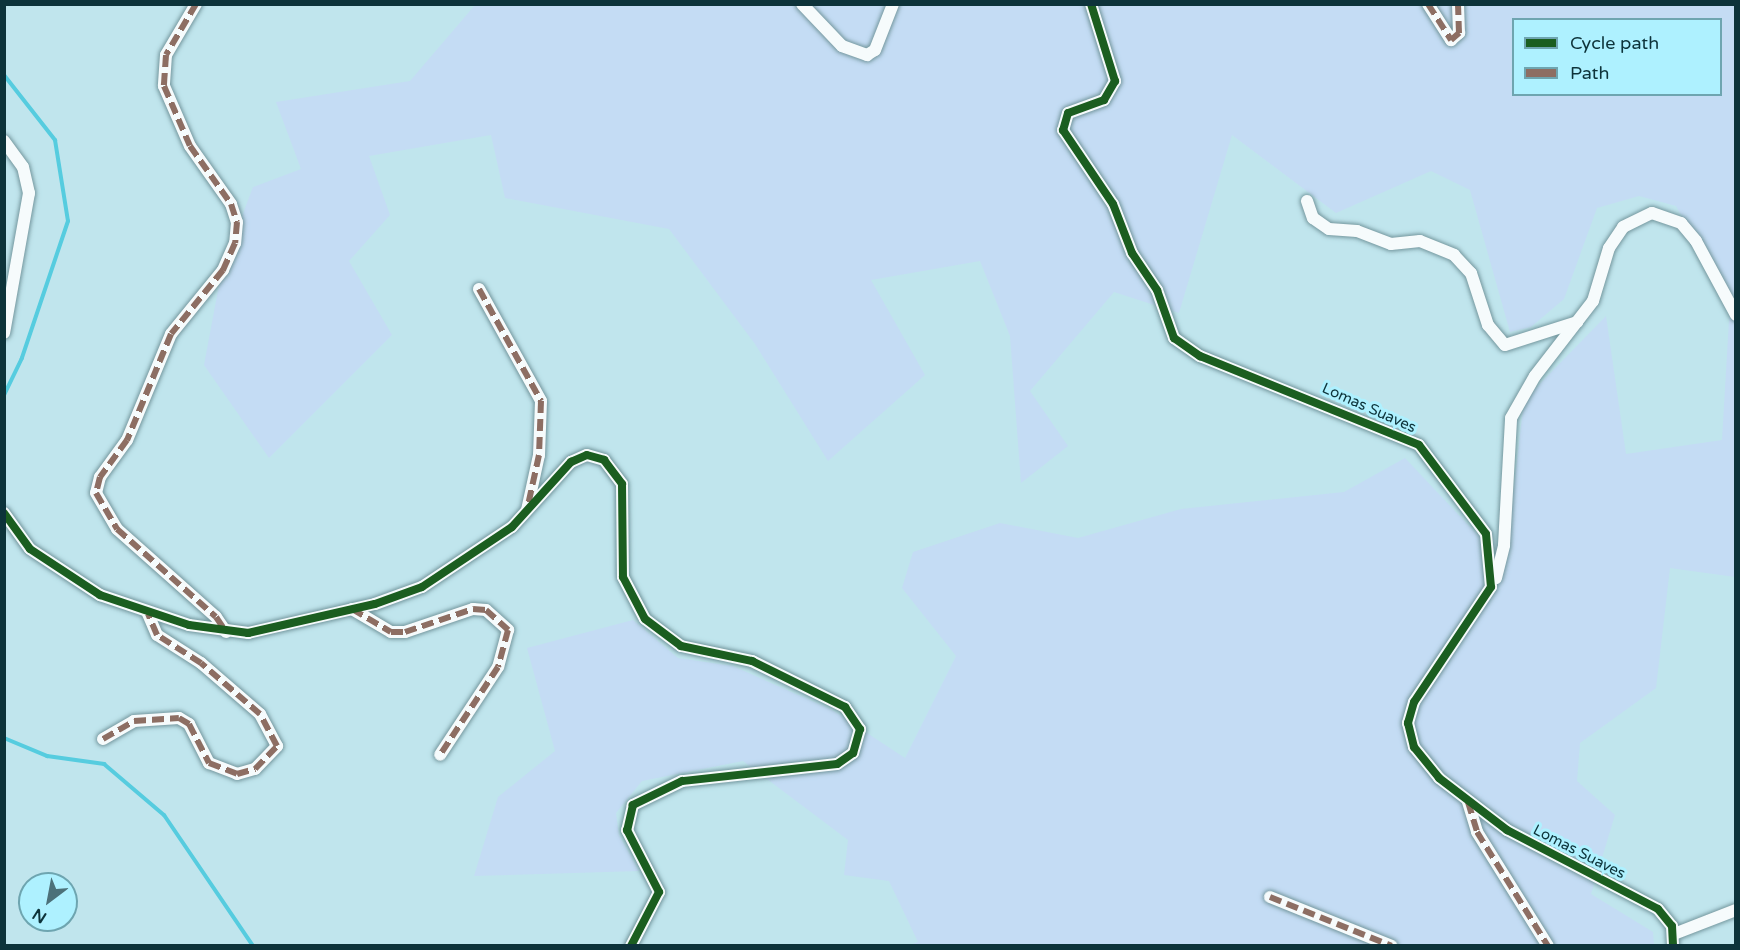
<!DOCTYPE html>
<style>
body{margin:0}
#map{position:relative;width:1740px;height:950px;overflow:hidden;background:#c0e5ed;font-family:"Varela Round",sans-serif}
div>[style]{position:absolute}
.green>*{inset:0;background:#c4dcf4}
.stream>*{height:4px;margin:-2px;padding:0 2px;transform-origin:2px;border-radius:2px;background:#56ccdf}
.roads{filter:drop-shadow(0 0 2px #74979e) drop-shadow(0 0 2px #74979e)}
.street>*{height:12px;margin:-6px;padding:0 6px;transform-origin:6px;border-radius:6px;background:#f6fbfc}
.quiet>*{height:6px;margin-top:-3px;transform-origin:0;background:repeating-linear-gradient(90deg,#8d6e63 0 12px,transparent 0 18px)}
.cycleway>*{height:8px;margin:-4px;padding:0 4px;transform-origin:4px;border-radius:4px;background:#1b5e20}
span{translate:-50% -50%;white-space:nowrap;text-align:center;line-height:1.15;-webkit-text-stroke:6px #aef1ff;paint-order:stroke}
.street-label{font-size:15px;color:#0d333a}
.frame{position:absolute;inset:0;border:6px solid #0d333a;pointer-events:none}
.legend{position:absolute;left:1512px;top:18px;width:210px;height:78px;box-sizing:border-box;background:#aef1ff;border:2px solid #6ea5b0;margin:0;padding:8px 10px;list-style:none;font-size:18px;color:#0d333a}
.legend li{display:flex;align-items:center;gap:12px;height:30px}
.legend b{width:30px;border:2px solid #6ea5b0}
.north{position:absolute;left:18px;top:872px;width:60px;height:60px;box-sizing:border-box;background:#aef1ff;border:2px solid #6ea5b0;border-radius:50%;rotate:212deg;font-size:16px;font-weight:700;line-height:24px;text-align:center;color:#0d333a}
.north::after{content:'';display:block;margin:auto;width:21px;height:27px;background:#4c7179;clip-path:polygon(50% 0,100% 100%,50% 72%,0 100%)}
</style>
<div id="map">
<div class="green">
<i style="clip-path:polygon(evenodd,475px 5px,1735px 5px,1735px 577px,1670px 568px,1656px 688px,1580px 743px,1577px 781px,1615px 815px,1591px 894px,1653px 932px,1654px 945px,910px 945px,918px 942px,889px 881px,844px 875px,848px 840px,743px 761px,642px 781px,616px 813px,619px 835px,639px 871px,474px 876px,498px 797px,555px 751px,527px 648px,633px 620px,678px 658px,733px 666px,832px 710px,905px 758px,956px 656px,902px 588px,913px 552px,1000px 523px,1078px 538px,1181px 509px,1344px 492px,1405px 458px,1505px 564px,1524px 400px,1606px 316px,1626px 454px,1722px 440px,1730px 303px,1676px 206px,1639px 196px,1597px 208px,1564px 299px,1531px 327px,1510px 332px,1470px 190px,1431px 171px,1336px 213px,1232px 135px,1179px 313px,1114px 292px,1030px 391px,1068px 446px,1021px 483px,1010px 336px,980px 261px,871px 280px,925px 375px,828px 461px,755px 344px,669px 229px,505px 198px,491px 135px,369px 156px,390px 215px,349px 261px,392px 335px,269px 458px,204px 365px,222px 269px,253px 187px,301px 169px,276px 102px,410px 81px,475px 5px,1514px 20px,1720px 20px,1720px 94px,1514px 94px,1514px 20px)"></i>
</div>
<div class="stream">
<i style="left:4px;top:75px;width:83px;rotate:51.9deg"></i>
<i style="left:55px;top:140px;width:82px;rotate:80.9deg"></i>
<i style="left:68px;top:221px;width:145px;rotate:108.6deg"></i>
<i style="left:22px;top:358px;width:41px;rotate:115.9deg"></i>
<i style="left:4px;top:738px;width:47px;rotate:22.7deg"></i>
<i style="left:47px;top:756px;width:58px;rotate:8deg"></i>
<i style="left:104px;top:764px;width:79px;rotate:40.4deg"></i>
<i style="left:164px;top:815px;width:158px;rotate:55.8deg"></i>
</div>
<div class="roads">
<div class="street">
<i style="left:196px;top:4px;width:59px;rotate:120.5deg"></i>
<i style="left:166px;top:55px;width:31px;rotate:94deg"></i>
<i style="left:164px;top:86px;width:65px;rotate:66.6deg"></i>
<i style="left:190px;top:146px;width:71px;rotate:54.7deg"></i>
<i style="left:231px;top:204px;width:19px;rotate:72deg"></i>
<i style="left:237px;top:222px;width:21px;rotate:95deg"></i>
<i style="left:235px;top:243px;width:30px;rotate:114deg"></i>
<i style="left:223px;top:270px;width:82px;rotate:129.1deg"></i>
<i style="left:171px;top:334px;width:115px;rotate:112.5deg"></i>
<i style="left:127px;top:440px;width:46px;rotate:126.1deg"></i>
<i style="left:100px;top:477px;width:16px;rotate:104deg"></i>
<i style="left:96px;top:493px;width:42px;rotate:59.7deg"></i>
<i style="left:117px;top:529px;width:132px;rotate:41.6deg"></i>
<i style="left:216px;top:617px;width:18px;rotate:56deg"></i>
<i style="left:802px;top:4px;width:58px;rotate:46.4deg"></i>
<i style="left:842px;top:46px;width:27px;rotate:20deg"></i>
<i style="left:867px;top:55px;width:9px;rotate:-32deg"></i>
<i style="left:875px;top:50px;width:49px;rotate:-68.6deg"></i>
<i style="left:1091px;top:4px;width:81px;rotate:72.7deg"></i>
<i style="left:1115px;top:81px;width:22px;rotate:120deg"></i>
<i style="left:1104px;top:100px;width:38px;rotate:160deg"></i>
<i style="left:1068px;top:113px;width:18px;rotate:106deg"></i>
<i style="left:1063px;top:130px;width:89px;rotate:56deg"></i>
<i style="left:1113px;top:204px;width:53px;rotate:68.8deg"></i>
<i style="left:1132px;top:253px;width:45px;rotate:56deg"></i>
<i style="left:1157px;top:290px;width:51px;rotate:70.5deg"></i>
<i style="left:1174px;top:338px;width:32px;rotate:35deg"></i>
<i style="left:1200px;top:356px;width:236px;rotate:22.1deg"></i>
<i style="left:1419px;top:445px;width:111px;rotate:53deg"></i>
<i style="left:1486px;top:534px;width:53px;rotate:84.6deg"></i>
<i style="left:1491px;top:587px;width:138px;rotate:123.8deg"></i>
<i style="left:1414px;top:702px;width:22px;rotate:106deg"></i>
<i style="left:1408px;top:723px;width:25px;rotate:76deg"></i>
<i style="left:1414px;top:747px;width:40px;rotate:51deg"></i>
<i style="left:1439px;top:778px;width:86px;rotate:37.4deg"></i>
<i style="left:1507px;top:830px;width:170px;rotate:27.6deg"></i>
<i style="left:1658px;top:909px;width:22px;rotate:51deg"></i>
<i style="left:1672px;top:926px;width:20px;rotate:87deg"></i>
<i style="left:1428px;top:4px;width:43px;rotate:57.4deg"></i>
<i style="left:1451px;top:40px;width:11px;rotate:-41deg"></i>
<i style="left:1459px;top:33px;width:29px;rotate:-92deg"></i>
<i style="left:4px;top:141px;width:32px;rotate:54deg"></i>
<i style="left:23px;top:167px;width:27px;rotate:77deg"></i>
<i style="left:29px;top:193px;width:142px;rotate:100.1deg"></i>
<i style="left:1307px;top:201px;width:18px;rotate:71deg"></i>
<i style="left:1313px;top:218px;width:19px;rotate:35deg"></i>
<i style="left:1329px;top:229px;width:28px;rotate:4deg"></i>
<i style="left:1357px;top:231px;width:36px;rotate:21deg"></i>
<i style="left:1391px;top:244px;width:29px;rotate:-6deg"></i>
<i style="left:1420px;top:241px;width:37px;rotate:22deg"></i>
<i style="left:1454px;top:255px;width:25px;rotate:47deg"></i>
<i style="left:1471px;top:273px;width:55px;rotate:71.9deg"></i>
<i style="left:1488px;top:325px;width:26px;rotate:50deg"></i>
<i style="left:1505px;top:345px;width:76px;rotate:-17.7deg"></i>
<i style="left:479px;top:289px;width:128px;rotate:61deg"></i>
<i style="left:541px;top:401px;width:54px;rotate:92.1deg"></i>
<i style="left:539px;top:455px;width:56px;rotate:102.3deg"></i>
<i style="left:4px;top:513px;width:44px;rotate:54.2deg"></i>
<i style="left:30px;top:549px;width:84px;rotate:33.3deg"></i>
<i style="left:100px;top:595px;width:94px;rotate:18.6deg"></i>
<i style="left:189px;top:625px;width:60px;rotate:7.7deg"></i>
<i style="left:248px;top:633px;width:130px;rotate:-12.9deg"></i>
<i style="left:375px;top:604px;width:50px;rotate:-19.9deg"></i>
<i style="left:422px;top:587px;width:108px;rotate:-33.7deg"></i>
<i style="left:512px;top:527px;width:88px;rotate:-47.8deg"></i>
<i style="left:571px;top:462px;width:17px;rotate:-24deg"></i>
<i style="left:587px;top:455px;width:18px;rotate:16deg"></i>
<i style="left:604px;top:460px;width:30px;rotate:53deg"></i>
<i style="left:622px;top:484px;width:93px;rotate:89.4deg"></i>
<i style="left:623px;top:577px;width:47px;rotate:62.4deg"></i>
<i style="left:645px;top:619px;width:45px;rotate:36.9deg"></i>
<i style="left:681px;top:646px;width:73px;rotate:11.9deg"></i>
<i style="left:752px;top:661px;width:104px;rotate:26.3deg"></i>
<i style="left:845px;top:707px;width:27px;rotate:56deg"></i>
<i style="left:860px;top:729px;width:25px;rotate:106deg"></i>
<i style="left:853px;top:753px;width:19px;rotate:145deg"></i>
<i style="left:837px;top:764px;width:156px;rotate:173.7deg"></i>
<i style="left:682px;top:781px;width:55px;rotate:153.9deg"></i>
<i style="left:633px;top:805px;width:26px;rotate:103deg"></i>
<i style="left:627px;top:830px;width:70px;rotate:62.7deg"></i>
<i style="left:659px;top:892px;width:61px;rotate:117.4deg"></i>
<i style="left:1496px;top:578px;width:34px;rotate:-76deg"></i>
<i style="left:1504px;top:545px;width:127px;rotate:-86.8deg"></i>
<i style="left:1511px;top:418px;width:48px;rotate:-60.3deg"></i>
<i style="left:1535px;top:376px;width:95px;rotate:-52.3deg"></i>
<i style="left:1593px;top:301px;width:55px;rotate:-73.2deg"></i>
<i style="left:1609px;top:248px;width:25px;rotate:-56deg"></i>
<i style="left:1623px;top:227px;width:32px;rotate:-26deg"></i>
<i style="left:1652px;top:213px;width:31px;rotate:19deg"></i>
<i style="left:1681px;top:223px;width:23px;rotate:50deg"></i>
<i style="left:1696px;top:241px;width:84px;rotate:61.6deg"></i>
<i style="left:352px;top:609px;width:45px;rotate:30.5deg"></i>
<i style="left:391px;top:632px;width:14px"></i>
<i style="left:405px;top:632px;width:72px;rotate:-18.7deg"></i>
<i style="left:473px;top:609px;width:13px;rotate:4deg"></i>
<i style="left:486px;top:610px;width:30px;rotate:42deg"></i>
<i style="left:508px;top:630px;width:38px;rotate:105deg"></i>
<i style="left:498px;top:667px;width:105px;rotate:123.4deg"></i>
<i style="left:103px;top:739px;width:36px;rotate:-30deg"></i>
<i style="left:134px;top:721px;width:45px;rotate:-3.8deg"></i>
<i style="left:179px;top:718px;width:12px;rotate:31deg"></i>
<i style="left:189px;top:724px;width:44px;rotate:62.9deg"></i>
<i style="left:209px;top:763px;width:30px;rotate:21deg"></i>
<i style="left:237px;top:774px;width:19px;rotate:-16deg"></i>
<i style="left:255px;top:769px;width:32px;rotate:-46deg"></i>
<i style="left:277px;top:746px;width:36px;rotate:-118deg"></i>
<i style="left:260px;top:714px;width:78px;rotate:-139.2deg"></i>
<i style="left:201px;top:663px;width:52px;rotate:-147.5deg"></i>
<i style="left:157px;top:635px;width:23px;rotate:-113deg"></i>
<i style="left:1468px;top:802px;width:31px;rotate:73deg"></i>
<i style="left:1477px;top:832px;width:134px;rotate:58.1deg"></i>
<i style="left:1270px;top:897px;width:131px;rotate:21.9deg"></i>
<i style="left:1674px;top:934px;width:66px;rotate:-21.2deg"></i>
</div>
</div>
<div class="quiet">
<i style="left:196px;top:4px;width:59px;rotate:120.5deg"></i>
<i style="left:166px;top:55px;width:31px;rotate:94deg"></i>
<i style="left:164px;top:86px;width:65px;rotate:66.6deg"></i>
<i style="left:190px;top:146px;width:71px;rotate:54.7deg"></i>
<i style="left:231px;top:204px;width:19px;rotate:72deg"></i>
<i style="left:237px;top:222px;width:21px;rotate:95deg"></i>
<i style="left:235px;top:243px;width:30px;rotate:114deg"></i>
<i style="left:223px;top:270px;width:82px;rotate:129.1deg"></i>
<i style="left:171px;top:334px;width:115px;rotate:112.5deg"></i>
<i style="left:127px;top:440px;width:46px;rotate:126.1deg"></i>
<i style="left:100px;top:477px;width:16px;rotate:104deg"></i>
<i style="left:96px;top:493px;width:42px;rotate:59.7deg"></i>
<i style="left:117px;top:529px;width:132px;rotate:41.6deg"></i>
<i style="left:216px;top:617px;width:18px;rotate:56deg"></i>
<i style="left:1428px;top:4px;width:43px;rotate:57.4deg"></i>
<i style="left:1451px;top:40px;width:11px;rotate:-41deg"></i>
<i style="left:1459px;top:33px;width:29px;rotate:-92deg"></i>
<i style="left:479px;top:289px;width:128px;rotate:61deg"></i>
<i style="left:541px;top:401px;width:54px;rotate:92.1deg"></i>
<i style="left:539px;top:455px;width:51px;rotate:102.4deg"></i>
<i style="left:352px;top:609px;width:45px;rotate:30.5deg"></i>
<i style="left:391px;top:632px;width:14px"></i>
<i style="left:405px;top:632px;width:72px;rotate:-18.7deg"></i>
<i style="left:473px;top:609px;width:13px;rotate:4deg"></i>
<i style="left:486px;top:610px;width:30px;rotate:42deg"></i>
<i style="left:508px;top:630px;width:38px;rotate:105deg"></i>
<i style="left:498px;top:667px;width:105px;rotate:123.4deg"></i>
<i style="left:103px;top:739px;width:36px;rotate:-30deg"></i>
<i style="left:134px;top:721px;width:45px;rotate:-3.8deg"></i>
<i style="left:179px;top:718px;width:12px;rotate:31deg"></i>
<i style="left:189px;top:724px;width:44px;rotate:62.9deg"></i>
<i style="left:209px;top:763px;width:30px;rotate:21deg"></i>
<i style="left:237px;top:774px;width:19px;rotate:-16deg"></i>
<i style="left:255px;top:769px;width:32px;rotate:-46deg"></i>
<i style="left:277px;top:746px;width:36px;rotate:-118deg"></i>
<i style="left:260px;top:714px;width:78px;rotate:-139.2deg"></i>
<i style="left:201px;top:663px;width:52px;rotate:-147.5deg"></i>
<i style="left:157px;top:635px;width:23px;rotate:-113deg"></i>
<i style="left:1468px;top:802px;width:31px;rotate:73deg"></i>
<i style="left:1477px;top:832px;width:134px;rotate:58.1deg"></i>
<i style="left:1270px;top:897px;width:131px;rotate:21.9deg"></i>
</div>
<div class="cycleway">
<i style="left:1091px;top:4px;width:81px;rotate:72.7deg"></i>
<i style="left:1115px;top:81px;width:22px;rotate:120deg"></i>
<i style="left:1104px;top:100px;width:38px;rotate:160deg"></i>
<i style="left:1068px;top:113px;width:18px;rotate:106deg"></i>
<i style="left:1063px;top:130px;width:89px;rotate:56deg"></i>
<i style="left:1113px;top:204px;width:53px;rotate:68.8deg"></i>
<i style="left:1132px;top:253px;width:45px;rotate:56deg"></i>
<i style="left:1157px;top:290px;width:51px;rotate:70.5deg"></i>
<i style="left:1174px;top:338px;width:32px;rotate:35deg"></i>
<i style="left:1200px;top:356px;width:236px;rotate:22.1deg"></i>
<i style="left:1419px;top:445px;width:111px;rotate:53deg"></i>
<i style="left:1486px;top:534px;width:53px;rotate:84.6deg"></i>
<i style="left:1491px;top:587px;width:138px;rotate:123.8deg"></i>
<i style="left:1414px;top:702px;width:22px;rotate:106deg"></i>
<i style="left:1408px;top:723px;width:25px;rotate:76deg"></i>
<i style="left:1414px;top:747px;width:40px;rotate:51deg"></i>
<i style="left:1439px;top:778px;width:86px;rotate:37.4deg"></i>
<i style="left:1507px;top:830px;width:170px;rotate:27.6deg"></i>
<i style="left:1658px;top:909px;width:22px;rotate:51deg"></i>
<i style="left:1672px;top:926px;width:20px;rotate:87deg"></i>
<i style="left:4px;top:513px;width:44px;rotate:54.2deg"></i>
<i style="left:30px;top:549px;width:84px;rotate:33.3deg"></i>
<i style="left:100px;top:595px;width:94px;rotate:18.6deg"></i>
<i style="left:189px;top:625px;width:60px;rotate:7.7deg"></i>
<i style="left:248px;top:633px;width:130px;rotate:-12.9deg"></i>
<i style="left:375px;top:604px;width:50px;rotate:-19.9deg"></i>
<i style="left:422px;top:587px;width:108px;rotate:-33.7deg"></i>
<i style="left:512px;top:527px;width:88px;rotate:-47.8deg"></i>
<i style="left:571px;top:462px;width:17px;rotate:-24deg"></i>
<i style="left:587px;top:455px;width:18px;rotate:16deg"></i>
<i style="left:604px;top:460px;width:30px;rotate:53deg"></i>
<i style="left:622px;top:484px;width:93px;rotate:89.4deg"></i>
<i style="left:623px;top:577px;width:47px;rotate:62.4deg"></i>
<i style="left:645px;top:619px;width:45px;rotate:36.9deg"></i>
<i style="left:681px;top:646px;width:73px;rotate:11.9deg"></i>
<i style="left:752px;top:661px;width:104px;rotate:26.3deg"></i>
<i style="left:845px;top:707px;width:27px;rotate:56deg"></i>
<i style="left:860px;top:729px;width:25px;rotate:106deg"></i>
<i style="left:853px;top:753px;width:19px;rotate:145deg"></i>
<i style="left:837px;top:764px;width:156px;rotate:173.7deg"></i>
<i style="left:682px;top:781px;width:55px;rotate:153.9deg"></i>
<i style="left:633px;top:805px;width:26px;rotate:103deg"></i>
<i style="left:627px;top:830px;width:70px;rotate:62.7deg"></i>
<i style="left:659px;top:892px;width:61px;rotate:117.4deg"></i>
</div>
<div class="street-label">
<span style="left:1369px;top:408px;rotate:24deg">Lomas Suaves</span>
<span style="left:1579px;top:852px;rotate:27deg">Lomas Suaves</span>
</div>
<div class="frame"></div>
<ul class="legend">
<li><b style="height:8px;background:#1b5e20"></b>Cycle path</li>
<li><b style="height:8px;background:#8d6e63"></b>Path</li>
</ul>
<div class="north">N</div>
</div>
